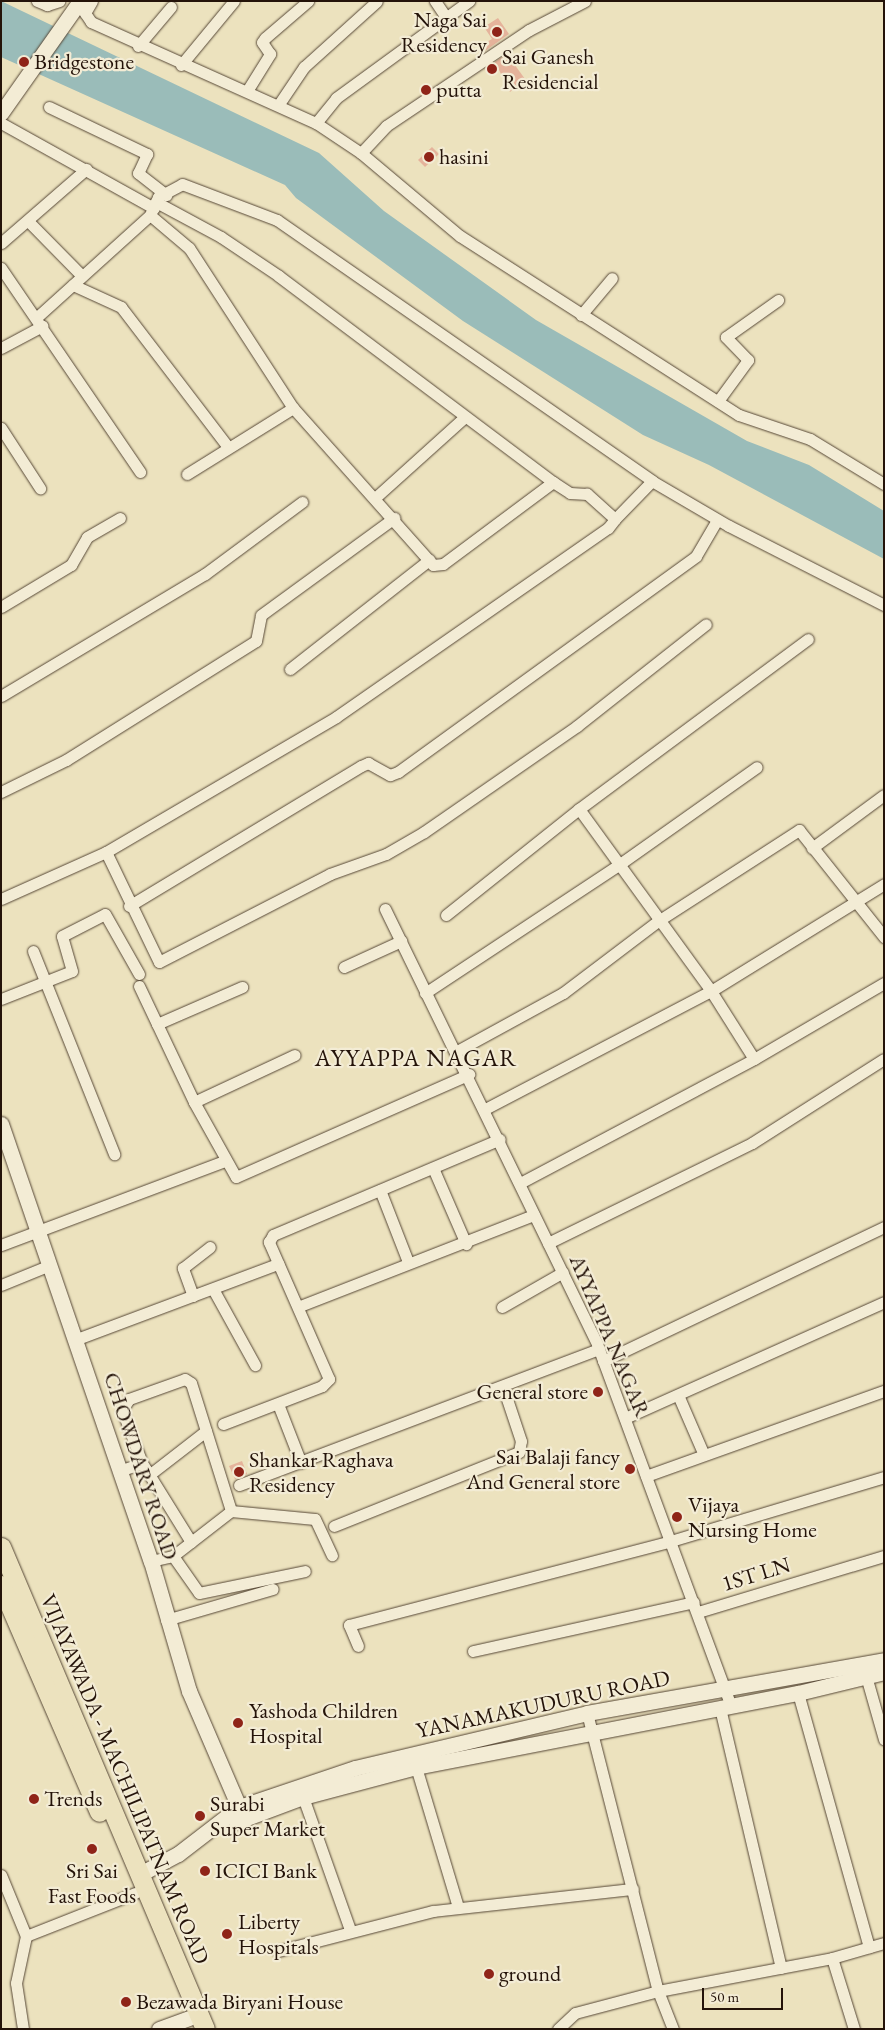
<!DOCTYPE html>
<style>
body{margin:0}
#map{position:relative;width:885px;height:2030px;overflow:hidden;background:#ece2be;font-family:"EB Garamond",serif}
div>[style]{position:absolute}
.water>*{inset:0;background:#9abcb9}
.building>*{inset:0;background:#e5b39b}
.roads{filter:drop-shadow(0 0 1px #564736) drop-shadow(0 0 1px #564736)}
.minor>*{height:11px;margin:-5.5px;padding:0 5.5px;transform-origin:5.5px;border-radius:5.5px;background:#f3ecd5}
.tertiary>*{height:15px;margin:-7.5px;padding:0 7.5px;transform-origin:7.5px;border-radius:7.5px;background:#f3ecd5}
.trunk>*{height:19px;margin:-9.5px;padding:0 9.5px;transform-origin:9.5px;border-radius:9.5px;background:#ece2be}
.dots>*{width:14px;height:14px;translate:-50% -50%;box-sizing:border-box;border:2px solid #f3ecd5;border-radius:50%}
span{translate:-50% -50%;white-space:nowrap;text-align:center;line-height:1.15;-webkit-text-stroke:4.5px #f3ecd5;paint-order:stroke}
.poi-label{font-size:22px;color:#241309}
.right{translate:-100% -50%;text-align:right}
.left{translate:0 -50%;text-align:left}
.street-label{font-size:22px;color:#241309}
.neighbourhood-label{font-size:24px;color:#241309;letter-spacing:1px}
.frame{position:absolute;inset:0;border:2px solid #241309;pointer-events:none}
.scale{position:absolute;left:702px;top:1988px;width:81px;height:22px;box-sizing:border-box;border:2px solid #241309;border-top:0;padding-left:6px;font-size:15px;line-height:18px;white-space:nowrap;color:#241309;-webkit-text-stroke:4px #f3ecd5;paint-order:stroke}
</style>
<div id="map">
<div class="water">
<i style="clip-path:polygon(1px 1px,319px 153px,384px 211px,536px 320px,747px 441px,809px 465px,884px 511px,884px 559px,709px 465px,643px 435px,463px 321px,296px 198px,285px 185px,1px 57px)"></i>
</div>
<div class="building">
<i style="clip-path:polygon(498px 18px,509px 34px,482px 53px,478px 47px,492px 39px,484px 27px)"></i>
<i style="clip-path:polygon(507px 54px,525px 79px,510px 92px,495px 62px)"></i>
<i style="clip-path:polygon(432px 147px,439px 154px,425px 167px,418px 160px)"></i>
<i style="clip-path:polygon(242px 1461px,247px 1474px,235px 1479px,229px 1466px)"></i>
</div>
<div class="roads">
<div class="minor">
<i style="left:37px;top:1px;width:11px;rotate:22deg"></i>
<i style="left:47px;top:5px;width:13px;rotate:-18deg"></i>
<i style="left:92px;top:1px;width:14px;rotate:120deg"></i>
<i style="left:85px;top:13px;width:11px;rotate:56deg"></i>
<i style="left:91px;top:22px;width:247px;rotate:24.2deg"></i>
<i style="left:316px;top:123px;width:54px;rotate:33.7deg"></i>
<i style="left:361px;top:153px;width:129px;rotate:40deg"></i>
<i style="left:460px;top:236px;width:331px;rotate:32.7deg"></i>
<i style="left:739px;top:415px;width:75px;rotate:18.7deg"></i>
<i style="left:810px;top:439px;width:87px;rotate:31.3deg"></i>
<i style="left:435px;top:1px;width:18px;rotate:56deg"></i>
<i style="left:138px;top:46px;width:51px;rotate:-49.8deg"></i>
<i style="left:181px;top:65px;width:83px;rotate:-50.4deg"></i>
<i style="left:247px;top:91px;width:44px;rotate:-58.1deg"></i>
<i style="left:270px;top:54px;width:14px;rotate:-124deg"></i>
<i style="left:262px;top:42px;width:5px;rotate:-53deg"></i>
<i style="left:265px;top:38px;width:57px;rotate:-40.7deg"></i>
<i style="left:279px;top:104px;width:45px;rotate:-56deg"></i>
<i style="left:304px;top:67px;width:98px;rotate:-42.1deg"></i>
<i style="left:49px;top:107px;width:109px;rotate:25.6deg"></i>
<i style="left:147px;top:154px;width:21px;rotate:115deg"></i>
<i style="left:138px;top:173px;width:36px;rotate:38deg"></i>
<i style="left:1px;top:123px;width:175px;rotate:29.1deg"></i>
<i style="left:316px;top:123px;width:32px;rotate:-51deg"></i>
<i style="left:336px;top:98px;width:165px;rotate:-36.1deg"></i>
<i style="left:361px;top:153px;width:37px;rotate:-47deg"></i>
<i style="left:386px;top:126px;width:172px;rotate:-33.9deg"></i>
<i style="left:529px;top:30px;width:63px;rotate:-27.4deg"></i>
<i style="left:28px;top:221px;width:77px;rotate:45.5deg"></i>
<i style="left:1px;top:243px;width:113px;rotate:-41deg"></i>
<i style="left:1px;top:268px;width:247px;rotate:55.7deg"></i>
<i style="left:73px;top:285px;width:53px;rotate:24.6deg"></i>
<i style="left:121px;top:307px;width:176px;rotate:52.6deg"></i>
<i style="left:581px;top:315px;width:48px;rotate:-50deg"></i>
<i style="left:36px;top:318px;width:154px;rotate:-42.1deg"></i>
<i style="left:1px;top:348px;width:47px;rotate:-28.2deg"></i>
<i style="left:718px;top:401px;width:51px;rotate:-53.8deg"></i>
<i style="left:748px;top:360px;width:32px;rotate:-134deg"></i>
<i style="left:726px;top:337px;width:64px;rotate:-35.4deg"></i>
<i style="left:1px;top:428px;width:72px;rotate:57deg"></i>
<i style="left:187px;top:474px;width:125px;rotate:-31.9deg"></i>
<i style="left:553px;top:482px;width:137px;rotate:143.3deg"></i>
<i style="left:443px;top:564px;width:10px;rotate:174deg"></i>
<i style="left:433px;top:565px;width:210px;rotate:-131.7deg"></i>
<i style="left:293px;top:408px;width:191px;rotate:-123deg"></i>
<i style="left:189px;top:248px;width:51px;rotate:-139.8deg"></i>
<i style="left:150px;top:215px;width:20px;rotate:-66deg"></i>
<i style="left:158px;top:197px;width:27px;rotate:-28deg"></i>
<i style="left:182px;top:184px;width:102px;rotate:20.8deg"></i>
<i style="left:277px;top:220px;width:457px;rotate:34.8deg"></i>
<i style="left:652px;top:481px;width:89px;rotate:30.3deg"></i>
<i style="left:729px;top:526px;width:174px;rotate:27deg"></i>
<i style="left:376px;top:497px;width:120px;rotate:-42deg"></i>
<i style="left:615px;top:519px;width:53px;rotate:-45.8deg"></i>
<i style="left:1px;top:607px;width:82px;rotate:-31deg"></i>
<i style="left:71px;top:565px;width:32px;rotate:-60deg"></i>
<i style="left:87px;top:537px;width:38px;rotate:-30deg"></i>
<i style="left:290px;top:669px;width:177px;rotate:-38.1deg"></i>
<i style="left:1px;top:696px;width:238px;rotate:-30.9deg"></i>
<i style="left:205px;top:574px;width:121px;rotate:-36.6deg"></i>
<i style="left:1px;top:792px;width:72px;rotate:-26.2deg"></i>
<i style="left:66px;top:760px;width:224px;rotate:-32.1deg"></i>
<i style="left:256px;top:641px;width:26px;rotate:-79deg"></i>
<i style="left:261px;top:615px;width:165px;rotate:-36.1deg"></i>
<i style="left:579px;top:809px;width:225px;rotate:54deg"></i>
<i style="left:711px;top:991px;width:80px;rotate:57.7deg"></i>
<i style="left:812px;top:848px;width:89px;rotate:-36.4deg"></i>
<i style="left:106px;top:852px;width:122px;rotate:64.3deg"></i>
<i style="left:159px;top:962px;width:192px;rotate:-27.2deg"></i>
<i style="left:330px;top:874px;width:59px;rotate:-19.7deg"></i>
<i style="left:386px;top:854px;width:44px;rotate:-30.1deg"></i>
<i style="left:424px;top:832px;width:186px;rotate:-34.7deg"></i>
<i style="left:577px;top:726px;width:164px;rotate:-38.3deg"></i>
<i style="left:1px;top:899px;width:115px;rotate:-24.1deg"></i>
<i style="left:106px;top:852px;width:267px;rotate:-30.4deg"></i>
<i style="left:336px;top:717px;width:331px;rotate:-34.8deg"></i>
<i style="left:608px;top:528px;width:11px;rotate:-52deg"></i>
<i style="left:615px;top:519px;width:38px;rotate:-138deg"></i>
<i style="left:587px;top:494px;width:17px;rotate:-177deg"></i>
<i style="left:570px;top:493px;width:20px;rotate:-147deg"></i>
<i style="left:553px;top:482px;width:343px;rotate:-143.1deg"></i>
<i style="left:279px;top:276px;width:70px;rotate:-146.1deg"></i>
<i style="left:221px;top:237px;width:74px;rotate:-151.7deg"></i>
<i style="left:129px;top:906px;width:271px;rotate:-31.1deg"></i>
<i style="left:361px;top:766px;width:8px;rotate:-23deg"></i>
<i style="left:368px;top:763px;width:25px;rotate:29deg"></i>
<i style="left:390px;top:775px;width:9px;rotate:-21deg"></i>
<i style="left:398px;top:772px;width:368px;rotate:-35.9deg"></i>
<i style="left:696px;top:556px;width:42px;rotate:-59.7deg"></i>
<i style="left:385px;top:909px;width:484px;rotate:64deg"></i>
<i style="left:597px;top:1344px;width:386px;rotate:69.7deg"></i>
<i style="left:446px;top:915px;width:170px;rotate:-38.6deg"></i>
<i style="left:579px;top:809px;width:285px;rotate:-36.6deg"></i>
<i style="left:33px;top:951px;width:219px;rotate:68.2deg"></i>
<i style="left:344px;top:967px;width:63px;rotate:-24.5deg"></i>
<i style="left:139px;top:986px;width:128px;rotate:64.6deg"></i>
<i style="left:194px;top:1102px;width:86px;rotate:60.8deg"></i>
<i style="left:236px;top:1177px;width:255px;rotate:-23.8deg"></i>
<i style="left:425px;top:993px;width:230px;rotate:-33.5deg"></i>
<i style="left:617px;top:866px;width:171px;rotate:-35.3deg"></i>
<i style="left:1px;top:999px;width:76px;rotate:-21.5deg"></i>
<i style="left:72px;top:971px;width:36px;rotate:-106deg"></i>
<i style="left:62px;top:936px;width:48px;rotate:-27.1deg"></i>
<i style="left:105px;top:914px;width:69px;rotate:60.5deg"></i>
<i style="left:157px;top:1024px;width:93px;rotate:-23.5deg"></i>
<i style="left:457px;top:1051px;width:121px;rotate:-28.7deg"></i>
<i style="left:563px;top:993px;width:119px;rotate:-37.2deg"></i>
<i style="left:658px;top:921px;width:168px;rotate:-32.8deg"></i>
<i style="left:799px;top:830px;width:137px;rotate:51.5deg"></i>
<i style="left:194px;top:1102px;width:111px;rotate:-25deg"></i>
<i style="left:485px;top:1109px;width:255px;rotate:-27.6deg"></i>
<i style="left:711px;top:991px;width:203px;rotate:-31.7deg"></i>
<i style="left:433px;top:1168px;width:83px;rotate:66.5deg"></i>
<i style="left:520px;top:1183px;width:265px;rotate:-27.9deg"></i>
<i style="left:754px;top:1059px;width:151px;rotate:-30.3deg"></i>
<i style="left:380px;top:1190px;width:77px;rotate:68.7deg"></i>
<i style="left:548px;top:1243px;width:227px;rotate:-26.1deg"></i>
<i style="left:752px;top:1143px;width:156px;rotate:-32.5deg"></i>
<i style="left:1px;top:1245px;width:238px;rotate:-20.6deg"></i>
<i style="left:1px;top:1285px;width:53px;rotate:-22.2deg"></i>
<i style="left:213px;top:1289px;width:87px;rotate:61.1deg"></i>
<i style="left:193px;top:1296px;width:30px;rotate:-110deg"></i>
<i style="left:183px;top:1268px;width:34px;rotate:-38deg"></i>
<i style="left:300px;top:1306px;width:251px;rotate:-21.3deg"></i>
<i style="left:502px;top:1307px;width:70px;rotate:-29.8deg"></i>
<i style="left:77px;top:1339px;width:215px;rotate:-20.5deg"></i>
<i style="left:603px;top:1361px;width:311px;rotate:-25.5deg"></i>
<i style="left:678px;top:1395px;width:65px;rotate:66.6deg"></i>
<i style="left:278px;top:1404px;width:63px;rotate:68.7deg"></i>
<i style="left:625px;top:1418px;width:284px;rotate:-24.1deg"></i>
<i style="left:223px;top:1424px;width:106px;rotate:-21deg"></i>
<i style="left:322px;top:1386px;width:10px;rotate:-45deg"></i>
<i style="left:329px;top:1379px;width:150px;rotate:-113.7deg"></i>
<i style="left:269px;top:1242px;width:8px;rotate:-60deg"></i>
<i style="left:273px;top:1235px;width:246px;rotate:-22.9deg"></i>
<i style="left:119px;top:1471px;width:24px;rotate:-19deg"></i>
<i style="left:149px;top:1475px;width:72px;rotate:-37.7deg"></i>
<i style="left:646px;top:1476px;width:253px;rotate:-19.7deg"></i>
<i style="left:239px;top:1485px;width:385px;rotate:-20.7deg"></i>
<i style="left:334px;top:1526px;width:199px;rotate:-21.8deg"></i>
<i style="left:519px;top:1452px;width:11px;rotate:-80deg"></i>
<i style="left:521px;top:1441px;width:57px;rotate:-108.4deg"></i>
<i style="left:191px;top:1542px;width:93px;rotate:-121.8deg"></i>
<i style="left:142px;top:1463px;width:57px;rotate:-110.7deg"></i>
<i style="left:122px;top:1410px;width:13px;rotate:-58deg"></i>
<i style="left:129px;top:1399px;width:59px;rotate:-19.7deg"></i>
<i style="left:185px;top:1379px;width:7px;rotate:34deg"></i>
<i style="left:191px;top:1383px;width:134px;rotate:72.6deg"></i>
<i style="left:231px;top:1511px;width:84px;rotate:5.4deg"></i>
<i style="left:315px;top:1519px;width:40px;rotate:65deg"></i>
<i style="left:173px;top:1556px;width:45px;rotate:54.9deg"></i>
<i style="left:199px;top:1593px;width:108px;rotate:-11.7deg"></i>
<i style="left:151px;top:1561px;width:23px;rotate:-13deg"></i>
<i style="left:173px;top:1556px;width:73px;rotate:-37.8deg"></i>
<i style="left:698px;top:1612px;width:194px;rotate:-16.8deg"></i>
<i style="left:166px;top:1620px;width:111px;rotate:-16.2deg"></i>
<i style="left:358px;top:1646px;width:23px;rotate:-113deg"></i>
<i style="left:349px;top:1625px;width:333px;rotate:-14.6deg"></i>
<i style="left:671px;top:1541px;width:222px;rotate:-16.7deg"></i>
<i style="left:473px;top:1651px;width:226px;rotate:-12.5deg"></i>
<i style="left:866px;top:1676px;width:66px;rotate:74.1deg"></i>
<i style="left:798px;top:1693px;width:264px;rotate:74.4deg"></i>
<i style="left:720px;top:1708px;width:267px;rotate:76.8deg"></i>
<i style="left:587px;top:1713px;width:287px;rotate:75.7deg"></i>
<i style="left:658px;top:1991px;width:41px;rotate:68.5deg"></i>
<i style="left:416px;top:1767px;width:146px;rotate:73.3deg"></i>
<i style="left:303px;top:1797px;width:141px;rotate:70.5deg"></i>
<i style="left:1px;top:1875px;width:66px;rotate:67.7deg"></i>
<i style="left:26px;top:1936px;width:48px;rotate:102deg"></i>
<i style="left:16px;top:1983px;width:47px;rotate:81.3deg"></i>
<i style="left:26px;top:1936px;width:117px;rotate:-21.5deg"></i>
<i style="left:278px;top:1951px;width:160px;rotate:-14.5deg"></i>
<i style="left:433px;top:1911px;width:201px;rotate:-6.3deg"></i>
<i style="left:558px;top:2029px;width:23px;rotate:-43deg"></i>
<i style="left:575px;top:2013px;width:86px;rotate:-14.8deg"></i>
<i style="left:658px;top:1991px;width:177px;rotate:-10.7deg"></i>
<i style="left:854px;top:2029px;width:74px;rotate:-107.2deg"></i>
<i style="left:832px;top:1958px;width:54px;rotate:-16.1deg"></i>
</div>
<div class="tertiary">
<i style="left:1px;top:113px;width:137px;rotate:-54.8deg"></i>
<i style="left:1px;top:1124px;width:462px;rotate:71.1deg"></i>
<i style="left:151px;top:1561px;width:135px;rotate:73.7deg"></i>
<i style="left:189px;top:1691px;width:139px;rotate:66.7deg"></i>
<i style="left:236px;top:1822px;width:72px;rotate:-20.5deg"></i>
<i style="left:303px;top:1797px;width:117px;rotate:-14.9deg"></i>
<i style="left:416px;top:1767px;width:389px;rotate:-11deg"></i>
<i style="left:798px;top:1693px;width:89px;rotate:-13.7deg"></i>
<i style="left:140px;top:1874px;width:43px;rotate:-27.8deg"></i>
<i style="left:178px;top:1854px;width:77px;rotate:-37.6deg"></i>
<i style="left:239px;top:1807px;width:122px;rotate:-18.6deg"></i>
<i style="left:355px;top:1768px;width:238px;rotate:-13.3deg"></i>
<i style="left:587px;top:1713px;width:302px;rotate:-10.1deg"></i>
<i style="left:159px;top:2029px;width:32px;rotate:-20deg"></i>
</div>
<div class="trunk">
<i style="left:1px;top:1547px;width:523px;rotate:67.06deg"></i>
<i style="left:1px;top:1585px;width:247px;rotate:66.6deg"></i>
</div>
</div>
<div class="dots">
<i style="left:497px;top:32px;background:#8f2418"></i>
<i style="left:24px;top:62px;background:#8f2418"></i>
<i style="left:492px;top:69px;background:#8f2418"></i>
<i style="left:426px;top:90px;background:#8f2418"></i>
<i style="left:429px;top:157px;background:#8f2418"></i>
<i style="left:598px;top:1392px;background:#8f2418"></i>
<i style="left:630px;top:1469px;background:#8f2418"></i>
<i style="left:239px;top:1472px;background:#8f2418"></i>
<i style="left:677px;top:1517px;background:#8f2418"></i>
<i style="left:238px;top:1723px;background:#8f2418"></i>
<i style="left:34px;top:1799px;background:#8f2418"></i>
<i style="left:200px;top:1816px;background:#8f2418"></i>
<i style="left:92px;top:1849px;background:#8f2418"></i>
<i style="left:205px;top:1871px;background:#8f2418"></i>
<i style="left:227px;top:1934px;background:#8f2418"></i>
<i style="left:489px;top:1974px;background:#8f2418"></i>
<i style="left:126px;top:2002px;background:#8f2418"></i>
</div>
<div class="poi-label">
<span class="right" style="left:487px;top:32px">Naga Sai<br>Residency</span>
<span class="left" style="left:502px;top:69px">Sai Ganesh<br>Residencial</span>
<span class="left" style="left:34px;top:62px">Bridgestone</span>
<span class="left" style="left:436px;top:90px">putta</span>
<span class="left" style="left:439px;top:157px">hasini</span>
<span class="right" style="left:588px;top:1392px">General store</span>
<span class="right" style="left:620px;top:1469px">Sai Balaji fancy<br>And General store</span>
<span class="left" style="left:249px;top:1472px">Shankar Raghava<br>Residency</span>
<span class="left" style="left:688px;top:1517px">Vijaya<br>Nursing Home</span>
<span class="left" style="left:249px;top:1723px">Yashoda Children<br>Hospital</span>
<span class="left" style="left:44px;top:1799px">Trends</span>
<span class="left" style="left:210px;top:1816px">Surabi<br>Super Market</span>
<span style="left:92px;top:1883px">Sri Sai<br>Fast Foods</span>
<span class="left" style="left:215px;top:1871px">ICICI Bank</span>
<span class="left" style="left:238px;top:1934px">Liberty<br>Hospitals</span>
<span class="left" style="left:499px;top:1974px">ground</span>
<span class="left" style="left:136px;top:2002px">Bezawada Biryani House</span>
</div>
<div class="street-label">
<span style="left:610px;top:1336px;rotate:67deg">AYYAPPA NAGAR</span>
<span style="left:141px;top:1466px;rotate:72deg">CHOWDARY ROAD</span>
<span style="left:756px;top:1574px;rotate:-17deg">1ST LN</span>
<span style="left:543px;top:1704px;rotate:-12deg">YANAMAKUDURU ROAD</span>
<span style="left:125px;top:1779px;rotate:67deg">VIJAYAWADA - MACHILIPATNAM ROAD</span>
</div>
<div class="neighbourhood-label">
<span style="left:416px;top:1058px">AYYAPPA NAGAR</span>
</div>
<div class="frame"></div>
<div class="scale">50 m</div>
</div>
